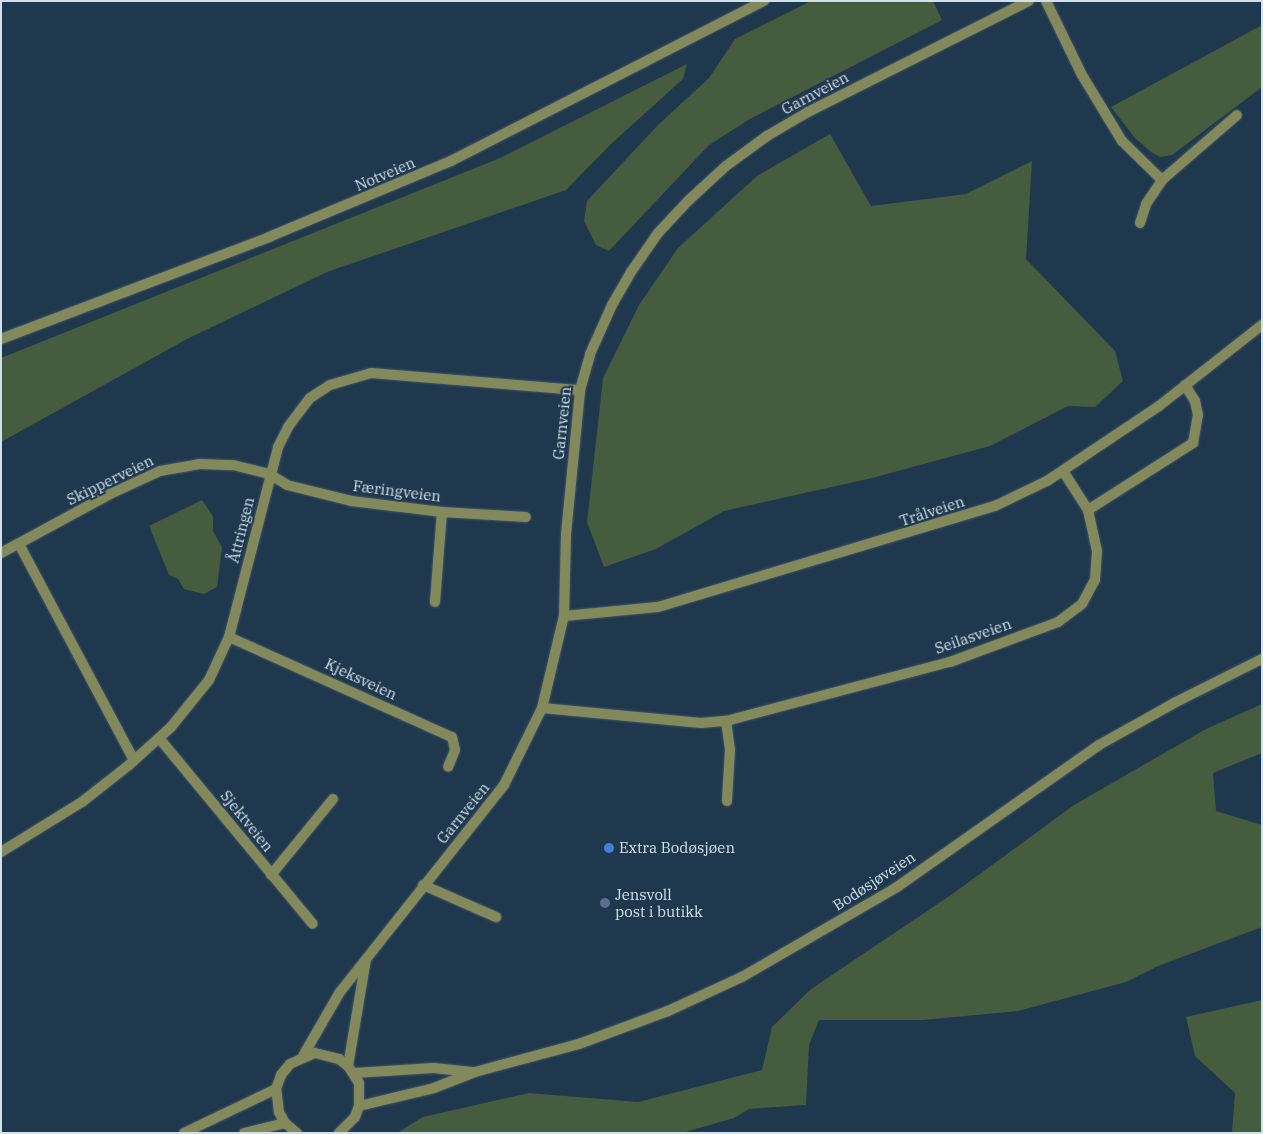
<!DOCTYPE html>
<meta charset="utf-8">
<style>
body{margin:0}
#map{position:relative;width:1263px;height:1134px;overflow:hidden;background:#1f384d;font-family:"IBM Plex Serif",serif}
div>[style]{position:absolute}
.green>*{inset:0;background:#455c3f}
.roads{filter:drop-shadow(0 0 1px #3f566a) drop-shadow(0 0 1px #3f566a)}
.service>*{height:10px;margin:-5px;padding:0 5px;transform-origin:5px;border-radius:5px;background:#84895b}
.minor>*{height:10px;margin:-5px;padding:0 5px;transform-origin:5px;border-radius:5px;background:#84895b}
.tertiary>*{height:10px;margin:-5px;padding:0 5px;transform-origin:5px;border-radius:5px;background:#84895b}
.dots>*{width:14px;height:14px;translate:-50% -50%;box-sizing:border-box;border:2px solid #1f384d;border-radius:50%}
span{translate:-50% -50%;white-space:nowrap;text-align:center;line-height:1.15;-webkit-text-stroke:4px #1f384d;paint-order:stroke}
.street-label{font-size:15px;color:#d1e0ed}
.poi-label{font-size:15px;color:#d1e0ed}
.left{translate:0 -50%;text-align:left}
.frame{position:absolute;inset:0;border:2px solid #d1e0ed;pointer-events:none}
</style>
<div id="map">
<div class="green">
<i style="clip-path:polygon(811px 1px,933px 1px,942px 20px,750px 119px,709px 145px,609px 251px,596px 245px,584px 221px,587px 201px,657px 126px,709px 78px,735px 39px)"></i>
<i style="clip-path:polygon(1262px 25px,1262px 87px,1172px 155px,1160px 157px,1151px 152px,1135px 138px,1111px 107px)"></i>
<i style="clip-path:polygon(687px 64px,683px 79px,611px 144px,566px 190px,327px 272px,187px 339px,1px 442px,1px 358px,500px 158px)"></i>
<i style="clip-path:polygon(830px 134px,871px 206px,966px 194px,1032px 161px,1026px 259px,1115px 351px,1123px 381px,1095px 407px,1068px 406px,990px 446px,872px 478px,724px 511px,656px 549px,604px 567px,587px 522px,603px 378px,639px 305px,678px 248px,757px 176px)"></i>
<i style="clip-path:polygon(202px 500px,213px 516px,213px 531px,222px 547px,217px 587px,204px 594px,184px 589px,178px 579px,169px 575px,149px 526px)"></i>
<i style="clip-path:polygon(1262px 704px,1262px 753px,1213px 773px,1216px 811px,1262px 825px,1262px 927px,1158px 966px,1126px 982px,1018px 1011px,923px 1020px,819px 1020px,809px 1045px,806px 1105px,749px 1109px,734px 1118px,682px 1133px,397px 1133px,423px 1117px,529px 1093px,638px 1102px,762px 1070px,772px 1027px,811px 989px,951px 895px,1074px 805px,1206px 729px)"></i>
<i style="clip-path:polygon(1262px 1000px,1262px 1133px,1232px 1133px,1235px 1093px,1195px 1056px,1186px 1017px)"></i>
</div>
<div class="roads">
<div class="service">
<i style="left:1046px;top:1px;width:82px;rotate:64.1deg"></i>
<i style="left:1082px;top:75px;width:77px;rotate:58.8deg"></i>
<i style="left:1122px;top:141px;width:56px;rotate:44.3deg"></i>
<i style="left:1162px;top:180px;width:99px;rotate:-40.9deg"></i>
<i style="left:1140px;top:223px;width:20px;rotate:-72deg"></i>
<i style="left:1146px;top:204px;width:29px;rotate:-56deg"></i>
<i style="left:1088px;top:510px;width:125px;rotate:-32.5deg"></i>
<i style="left:1193px;top:443px;width:28px;rotate:-80deg"></i>
<i style="left:1198px;top:415px;width:14px;rotate:-102deg"></i>
<i style="left:1195px;top:401px;width:19px;rotate:-122deg"></i>
<i style="left:726px;top:721px;width:29px;rotate:82deg"></i>
<i style="left:730px;top:750px;width:51px;rotate:93.4deg"></i>
<i style="left:423px;top:885px;width:80px;rotate:23.7deg"></i>
</div>
<div class="minor">
<i style="left:1px;top:339px;width:287px;rotate:-20.8deg"></i>
<i style="left:269px;top:237px;width:197px;rotate:-22.7deg"></i>
<i style="left:451px;top:161px;width:352px;rotate:-27.1deg"></i>
<i style="left:19px;top:544px;width:245px;rotate:62deg"></i>
<i style="left:1px;top:553px;width:124px;rotate:-28.4deg"></i>
<i style="left:110px;top:494px;width:55px;rotate:-24.7deg"></i>
<i style="left:160px;top:471px;width:40px;rotate:-10deg"></i>
<i style="left:199px;top:464px;width:34px;rotate:2deg"></i>
<i style="left:233px;top:465px;width:37px;rotate:14deg"></i>
<i style="left:269px;top:474px;width:21px;rotate:31deg"></i>
<i style="left:287px;top:485px;width:66px;rotate:14deg"></i>
<i style="left:351px;top:501px;width:92px;rotate:6.9deg"></i>
<i style="left:442px;top:512px;width:84px;rotate:3.4deg"></i>
<i style="left:435px;top:602px;width:90px;rotate:-85.6deg"></i>
<i style="left:564px;top:616px;width:94px;rotate:-5.5deg"></i>
<i style="left:658px;top:607px;width:352px;rotate:-16.7deg"></i>
<i style="left:995px;top:506px;width:58px;rotate:-25.7deg"></i>
<i style="left:1047px;top:481px;width:135px;rotate:-33.8deg"></i>
<i style="left:1159px;top:406px;width:131px;rotate:-38.2deg"></i>
<i style="left:229px;top:637px;width:244px;rotate:24.2deg"></i>
<i style="left:452px;top:737px;width:13px;rotate:77deg"></i>
<i style="left:455px;top:750px;width:18px;rotate:112deg"></i>
<i style="left:542px;top:708px;width:160px;rotate:5.4deg"></i>
<i style="left:701px;top:723px;width:25px;rotate:-5deg"></i>
<i style="left:726px;top:721px;width:232px;rotate:-14.8deg"></i>
<i style="left:950px;top:662px;width:115px;rotate:-20.3deg"></i>
<i style="left:1058px;top:622px;width:30px;rotate:-37deg"></i>
<i style="left:1082px;top:604px;width:27px;rotate:-62deg"></i>
<i style="left:1095px;top:580px;width:29px;rotate:-86deg"></i>
<i style="left:1097px;top:551px;width:42px;rotate:-102.4deg"></i>
<i style="left:1088px;top:510px;width:46px;rotate:-122.7deg"></i>
<i style="left:159px;top:738px;width:241px;rotate:50.4deg"></i>
<i style="left:1px;top:852px;width:95px;rotate:-31.7deg"></i>
<i style="left:82px;top:802px;width:60px;rotate:-38.2deg"></i>
<i style="left:129px;top:765px;width:57px;rotate:-42.1deg"></i>
<i style="left:171px;top:727px;width:60px;rotate:-51deg"></i>
<i style="left:209px;top:680px;width:47px;rotate:-65.1deg"></i>
<i style="left:229px;top:637px;width:196px;rotate:-75.5deg"></i>
<i style="left:278px;top:447px;width:22px;rotate:-63deg"></i>
<i style="left:288px;top:427px;width:36px;rotate:-53deg"></i>
<i style="left:310px;top:398px;width:24px;rotate:-33deg"></i>
<i style="left:330px;top:385px;width:43px;rotate:-16.3deg"></i>
<i style="left:371px;top:373px;width:210px;rotate:4.7deg"></i>
<i style="left:271px;top:875px;width:98px;rotate:-50.8deg"></i>
<i style="left:303px;top:1056px;width:74px;rotate:-60deg"></i>
<i style="left:340px;top:992px;width:264px;rotate:-51.6deg"></i>
<i style="left:504px;top:785px;width:86px;rotate:-63.7deg"></i>
<i style="left:542px;top:708px;width:95px;rotate:-76.6deg"></i>
<i style="left:564px;top:616px;width:82px;rotate:-88.6deg"></i>
<i style="left:566px;top:534px;width:145px;rotate:-84.4deg"></i>
<i style="left:580px;top:390px;width:37px;rotate:-74deg"></i>
<i style="left:590px;top:354px;width:54px;rotate:-65.8deg"></i>
<i style="left:612px;top:305px;width:38px;rotate:-60deg"></i>
<i style="left:631px;top:272px;width:47px;rotate:-55.3deg"></i>
<i style="left:658px;top:233px;width:45px;rotate:-46.8deg"></i>
<i style="left:689px;top:200px;width:50px;rotate:-42.6deg"></i>
<i style="left:726px;top:166px;width:51px;rotate:-36.2deg"></i>
<i style="left:767px;top:136px;width:48px;rotate:-30.3deg"></i>
<i style="left:808px;top:112px;width:247px;rotate:-26.7deg"></i>
<i style="left:348px;top:1066px;width:108px;rotate:-80.4deg"></i>
</div>
<div class="tertiary">
<i style="left:354px;top:1073px;width:80px;rotate:-3.6deg"></i>
<i style="left:434px;top:1068px;width:38px;rotate:6deg"></i>
<i style="left:359px;top:1106px;width:77px;rotate:-13.5deg"></i>
<i style="left:434px;top:1088px;width:44px;rotate:-21.3deg"></i>
<i style="left:475px;top:1072px;width:108px;rotate:-15.1deg"></i>
<i style="left:579px;top:1044px;width:95px;rotate:-20.3deg"></i>
<i style="left:668px;top:1011px;width:81px;rotate:-24.7deg"></i>
<i style="left:742px;top:977px;width:179px;rotate:-30.1deg"></i>
<i style="left:897px;top:887px;width:247px;rotate:-35.1deg"></i>
<i style="left:1099px;top:745px;width:86px;rotate:-29.2deg"></i>
<i style="left:1174px;top:703px;width:98px;rotate:-26.6deg"></i>
<i style="left:184px;top:1133px;width:102px;rotate:-25.6deg"></i>
<i style="left:244px;top:1133px;width:42px;rotate:-13.7deg"></i>
<i style="left:297px;top:1133px;width:16px;rotate:-140deg"></i>
<i style="left:285px;top:1123px;width:13px;rotate:-119deg"></i>
<i style="left:279px;top:1112px;width:23px;rotate:-97deg"></i>
<i style="left:276px;top:1089px;width:15px;rotate:-70deg"></i>
<i style="left:281px;top:1075px;width:14px;rotate:-51deg"></i>
<i style="left:290px;top:1064px;width:27px;rotate:-24deg"></i>
<i style="left:315px;top:1053px;width:25px;rotate:14deg"></i>
<i style="left:339px;top:1059px;width:11px;rotate:38deg"></i>
<i style="left:348px;top:1066px;width:20px;rotate:57deg"></i>
<i style="left:359px;top:1083px;width:23px;rotate:90deg"></i>
<i style="left:359px;top:1106px;width:12px;rotate:110deg"></i>
<i style="left:355px;top:1117px;width:23px;rotate:135deg"></i>
</div>
</div>
<div class="dots">
<i style="left:609px;top:848px;background:#3f7fe0"></i>
<i style="left:605px;top:903px;background:#5c6f8a"></i>
</div>
<div class="street-label">
<span style="left:815px;top:93px;rotate:-28deg">Garnveien</span>
<span style="left:385px;top:174px;rotate:-23deg">Notveien</span>
<span style="left:562px;top:423px;rotate:-84deg">Garnveien</span>
<span style="left:110px;top:480px;rotate:-26deg">Skipperveien</span>
<span style="left:397px;top:491px;rotate:7deg">Færingveien</span>
<span style="left:932px;top:511px;rotate:-18deg">Trålveien</span>
<span style="left:241px;top:530px;rotate:-76deg">Åttringen</span>
<span style="left:973px;top:636px;rotate:-19deg">Seilasveien</span>
<span style="left:361px;top:679px;rotate:25deg">Kjeksveien</span>
<span style="left:463px;top:813px;rotate:-51deg">Garnveien</span>
<span style="left:247px;top:821px;rotate:51deg">Sjektveien</span>
<span style="left:874px;top:881px;rotate:-33deg">Bodøsjøveien</span>
</div>
<div class="poi-label">
<span class="left" style="left:619px;top:848px">Extra Bodøsjøen</span>
<span class="left" style="left:615px;top:903px">Jensvoll<br>post i butikk</span>
</div>
<div class="frame"></div>
</div>
